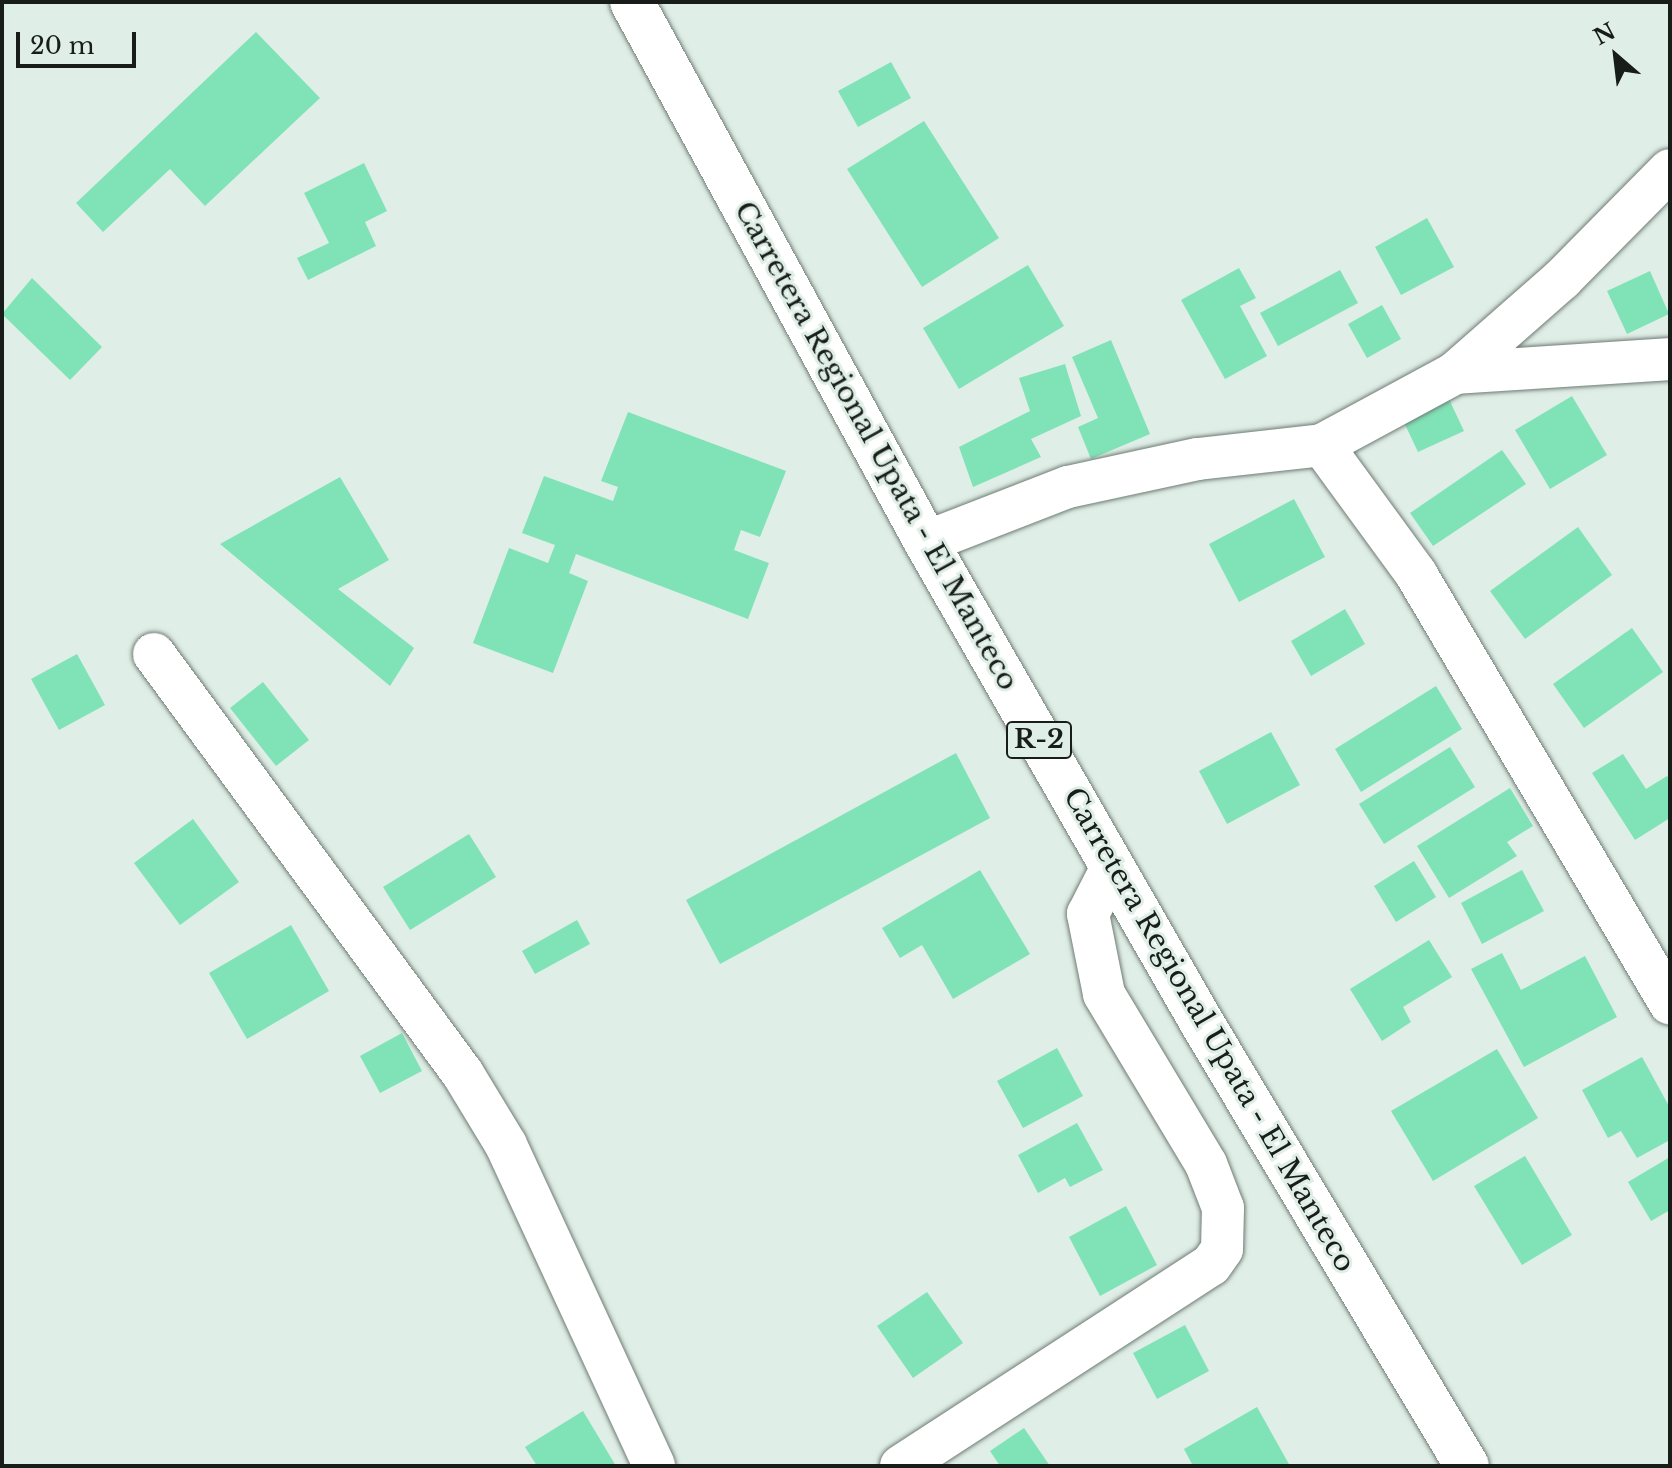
<!DOCTYPE html>
<style>
body{margin:0}
#map{position:relative;width:1672px;height:1468px;overflow:hidden;background:#dfeee6;font-family:"Libre Baskerville",serif}
div>[style]{position:absolute}
.building>*{inset:0;background:#80e3b7}
.roads{filter:drop-shadow(0 0 2px #6f7c75) drop-shadow(0 0 2px #6f7c75)}
.street>*{height:42px;margin:-21px;padding:0 21px;transform-origin:21px;border-radius:21px;background:#fff}
.primary>*{height:44px;margin:-22px;padding:0 22px;transform-origin:22px;border-radius:22px;background:#fff}
span{translate:-50% -50%;white-space:nowrap;text-align:center;line-height:1.15;-webkit-text-stroke:6px #dfeee6;paint-order:stroke}
.shield-label span{padding:2px 6px;background:#dfeee6;border:2px solid;border-radius:6px;-webkit-text-stroke-width:0}
.shield-label{font-size:26px;color:#181d1a;font-weight:700}
.street-label{font-size:28px;color:#181d1a}
.frame{position:absolute;inset:0;border:4px solid #181d1a;pointer-events:none}
.north{position:absolute;left:1576px;top:16px;width:80px;height:80px;-webkit-text-stroke:6px #dfeee6;paint-order:stroke;rotate:332deg;font-size:22px;font-weight:700;line-height:32px;text-align:center;color:#181d1a}
.north::after{content:'';display:block;margin:auto;width:28px;height:36px;background:#181d1a;clip-path:polygon(50% 0,100% 100%,50% 72%,0 100%)}
.scale{position:absolute;left:16px;top:32px;width:120px;height:36px;box-sizing:border-box;border:4px solid #181d1a;border-top:0;padding-left:10px;font-size:24px;line-height:28px;white-space:nowrap;color:#181d1a;-webkit-text-stroke:6px #dfeee6;paint-order:stroke}
</style>
<div id="map">
<div class="building">
<i style="clip-path:polygon(256px 32px,320px 98px,205px 206px,170px 169px,103px 232px,76px 203px)"></i>
<i style="clip-path:polygon(891px 62px,911px 98px,858px 127px,838px 91px)"></i>
<i style="clip-path:polygon(924px 121px,999px 238px,922px 287px,847px 169px)"></i>
<i style="clip-path:polygon(364px 163px,387px 211px,365px 222px,376px 246px,308px 280px,297px 258px,329px 243px,304px 193px)"></i>
<i style="clip-path:polygon(1427px 218px,1454px 267px,1401px 295px,1375px 247px)"></i>
<i style="clip-path:polygon(1028px 265px,1064px 326px,959px 389px,923px 328px)"></i>
<i style="clip-path:polygon(1239px 268px,1256px 298px,1240px 306px,1267px 356px,1225px 379px,1181px 300px)"></i>
<i style="clip-path:polygon(1340px 270px,1358px 303px,1278px 346px,1260px 313px)"></i>
<i style="clip-path:polygon(1650px 271px,1669px 314px,1627px 334px,1607px 291px)"></i>
<i style="clip-path:polygon(32px 278px,102px 347px,70px 380px,2px 314px)"></i>
<i style="clip-path:polygon(1382px 305px,1401px 339px,1367px 358px,1348px 324px)"></i>
<i style="clip-path:polygon(1111px 340px,1150px 434px,1091px 459px,1078px 427px,1098px 418px,1072px 357px)"></i>
<i style="clip-path:polygon(1065px 364px,1081px 416px,1031px 439px,1041px 457px,973px 487px,959px 447px,1030px 411px,1019px 378px)"></i>
<i style="clip-path:polygon(1572px 396px,1607px 455px,1550px 489px,1515px 430px)"></i>
<i style="clip-path:polygon(1448px 397px,1464px 431px,1418px 452px,1402px 418px)"></i>
<i style="clip-path:polygon(628px 412px,786px 471px,760px 537px,741px 530px,734px 550px,769px 563px,748px 619px,576px 554px,569px 573px,588px 581px,553px 673px,473px 643px,509px 548px,548px 563px,555px 545px,522px 533px,544px 476px,613px 501px,618px 487px,601px 481px)"></i>
<i style="clip-path:polygon(1502px 450px,1526px 484px,1433px 546px,1410px 513px)"></i>
<i style="clip-path:polygon(340px 477px,389px 560px,338px 589px,414px 648px,390px 686px,220px 544px)"></i>
<i style="clip-path:polygon(1294px 499px,1325px 557px,1239px 602px,1209px 544px)"></i>
<i style="clip-path:polygon(1578px 527px,1612px 575px,1525px 639px,1490px 591px)"></i>
<i style="clip-path:polygon(1345px 609px,1365px 644px,1311px 676px,1291px 641px)"></i>
<i style="clip-path:polygon(1632px 628px,1663px 672px,1584px 728px,1553px 684px)"></i>
<i style="clip-path:polygon(77px 654px,105px 705px,59px 730px,31px 679px)"></i>
<i style="clip-path:polygon(263px 682px,309px 740px,276px 766px,230px 708px)"></i>
<i style="clip-path:polygon(1436px 686px,1462px 729px,1361px 792px,1335px 749px)"></i>
<i style="clip-path:polygon(1271px 732px,1300px 785px,1227px 824px,1199px 771px)"></i>
<i style="clip-path:polygon(1450px 747px,1475px 787px,1384px 844px,1359px 804px)"></i>
<i style="clip-path:polygon(956px 753px,990px 818px,720px 964px,686px 900px)"></i>
<i style="clip-path:polygon(1623px 754px,1646px 789px,1667px 776px,1670px 780px,1670px 818px,1635px 840px,1592px 773px)"></i>
<i style="clip-path:polygon(1510px 788px,1533px 826px,1507px 842px,1517px 856px,1449px 898px,1417px 846px)"></i>
<i style="clip-path:polygon(193px 819px,239px 882px,180px 925px,134px 863px)"></i>
<i style="clip-path:polygon(469px 834px,496px 877px,410px 930px,383px 887px)"></i>
<i style="clip-path:polygon(1414px 861px,1436px 897px,1396px 922px,1374px 886px)"></i>
<i style="clip-path:polygon(980px 870px,1030px 954px,953px 999px,922px 945px,900px 958px,882px 928px)"></i>
<i style="clip-path:polygon(1522px 870px,1544px 911px,1482px 944px,1461px 903px)"></i>
<i style="clip-path:polygon(577px 920px,590px 944px,535px 974px,522px 951px)"></i>
<i style="clip-path:polygon(291px 925px,329px 991px,247px 1039px,209px 973px)"></i>
<i style="clip-path:polygon(1429px 940px,1452px 977px,1403px 1007px,1411px 1022px,1382px 1041px,1350px 989px)"></i>
<i style="clip-path:polygon(1502px 953px,1521px 990px,1585px 956px,1617px 1017px,1524px 1067px,1471px 969px)"></i>
<i style="clip-path:polygon(402px 1033px,422px 1071px,380px 1093px,360px 1056px)"></i>
<i style="clip-path:polygon(1057px 1048px,1083px 1096px,1023px 1128px,997px 1081px)"></i>
<i style="clip-path:polygon(1497px 1049px,1538px 1118px,1433px 1181px,1391px 1111px)"></i>
<i style="clip-path:polygon(1642px 1057px,1670px 1108px,1670px 1140px,1637px 1158px,1621px 1131px,1608px 1138px,1582px 1090px)"></i>
<i style="clip-path:polygon(1077px 1123px,1103px 1170px,1070px 1187px,1065px 1178px,1038px 1193px,1018px 1155px)"></i>
<i style="clip-path:polygon(1525px 1156px,1572px 1235px,1522px 1265px,1474px 1186px)"></i>
<i style="clip-path:polygon(1670px 1157px,1670px 1210px,1651px 1221px,1628px 1182px)"></i>
<i style="clip-path:polygon(1126px 1206px,1157px 1265px,1100px 1296px,1069px 1237px)"></i>
<i style="clip-path:polygon(927px 1292px,963px 1343px,913px 1378px,877px 1326px)"></i>
<i style="clip-path:polygon(1185px 1325px,1209px 1371px,1157px 1399px,1133px 1353px)"></i>
<i style="clip-path:polygon(1257px 1407px,1290px 1466px,1193px 1466px,1184px 1449px)"></i>
<i style="clip-path:polygon(583px 1411px,616px 1466px,537px 1466px,525px 1447px)"></i>
<i style="clip-path:polygon(1024px 1428px,1050px 1466px,1000px 1466px,990px 1451px)"></i>
</div>
<div class="roads">
<div class="street">
<i style="left:1455px;top:373px;width:142px;rotate:-41.3deg"></i>
<i style="left:1562px;top:279px;width:153px;rotate:-45.3deg"></i>
<i style="left:1322px;top:445px;width:160px;rotate:53.9deg"></i>
<i style="left:1416px;top:574px;width:499px;rotate:59.4deg"></i>
<i style="left:926px;top:542px;width:152px;rotate:-21.2deg"></i>
<i style="left:1068px;top:487px;width:133px;rotate:-12.2deg"></i>
<i style="left:1198px;top:459px;width:125px;rotate:-6.4deg"></i>
<i style="left:1322px;top:445px;width:151px;rotate:-28.4deg"></i>
<i style="left:1455px;top:373px;width:215px;rotate:-3.7deg"></i>
<i style="left:154px;top:654px;width:521px;rotate:53.66deg"></i>
<i style="left:463px;top:1074px;width:83px;rotate:58.8deg"></i>
<i style="left:506px;top:1145px;width:353px;rotate:65.2deg"></i>
<i style="left:901px;top:1466px;width:369px;rotate:-33deg"></i>
<i style="left:1211px;top:1265px;width:19px;rotate:-55deg"></i>
<i style="left:1222px;top:1249px;width:41px;rotate:-88.6deg"></i>
<i style="left:1223px;top:1208px;width:47px;rotate:-111.1deg"></i>
<i style="left:1206px;top:1164px;width:198px;rotate:-121deg"></i>
<i style="left:1104px;top:994px;width:82px;rotate:-101.3deg"></i>
<i style="left:1088px;top:914px;width:53px;rotate:-62.9deg"></i>
</div>
<div class="primary">
<i style="left:632px;top:2px;width:615px;rotate:61.43deg"></i>
<i style="left:926px;top:542px;width:555px;rotate:60.15deg"></i>
<i style="left:1202px;top:1023px;width:516px;rotate:59.11deg"></i>
</div>
</div>
<div class="shield-label">
<span style="left:1039px;top:740px">R-2</span>
</div>
<div class="street-label">
<span style="left:876px;top:446px;rotate:61deg">Carretera Regional Upata - El Manteco</span>
<span style="left:1209px;top:1030px;rotate:60deg">Carretera Regional Upata - El Manteco</span>
</div>
<div class="frame"></div>
<div class="north">N</div>
<div class="scale">20 m</div>
</div>
